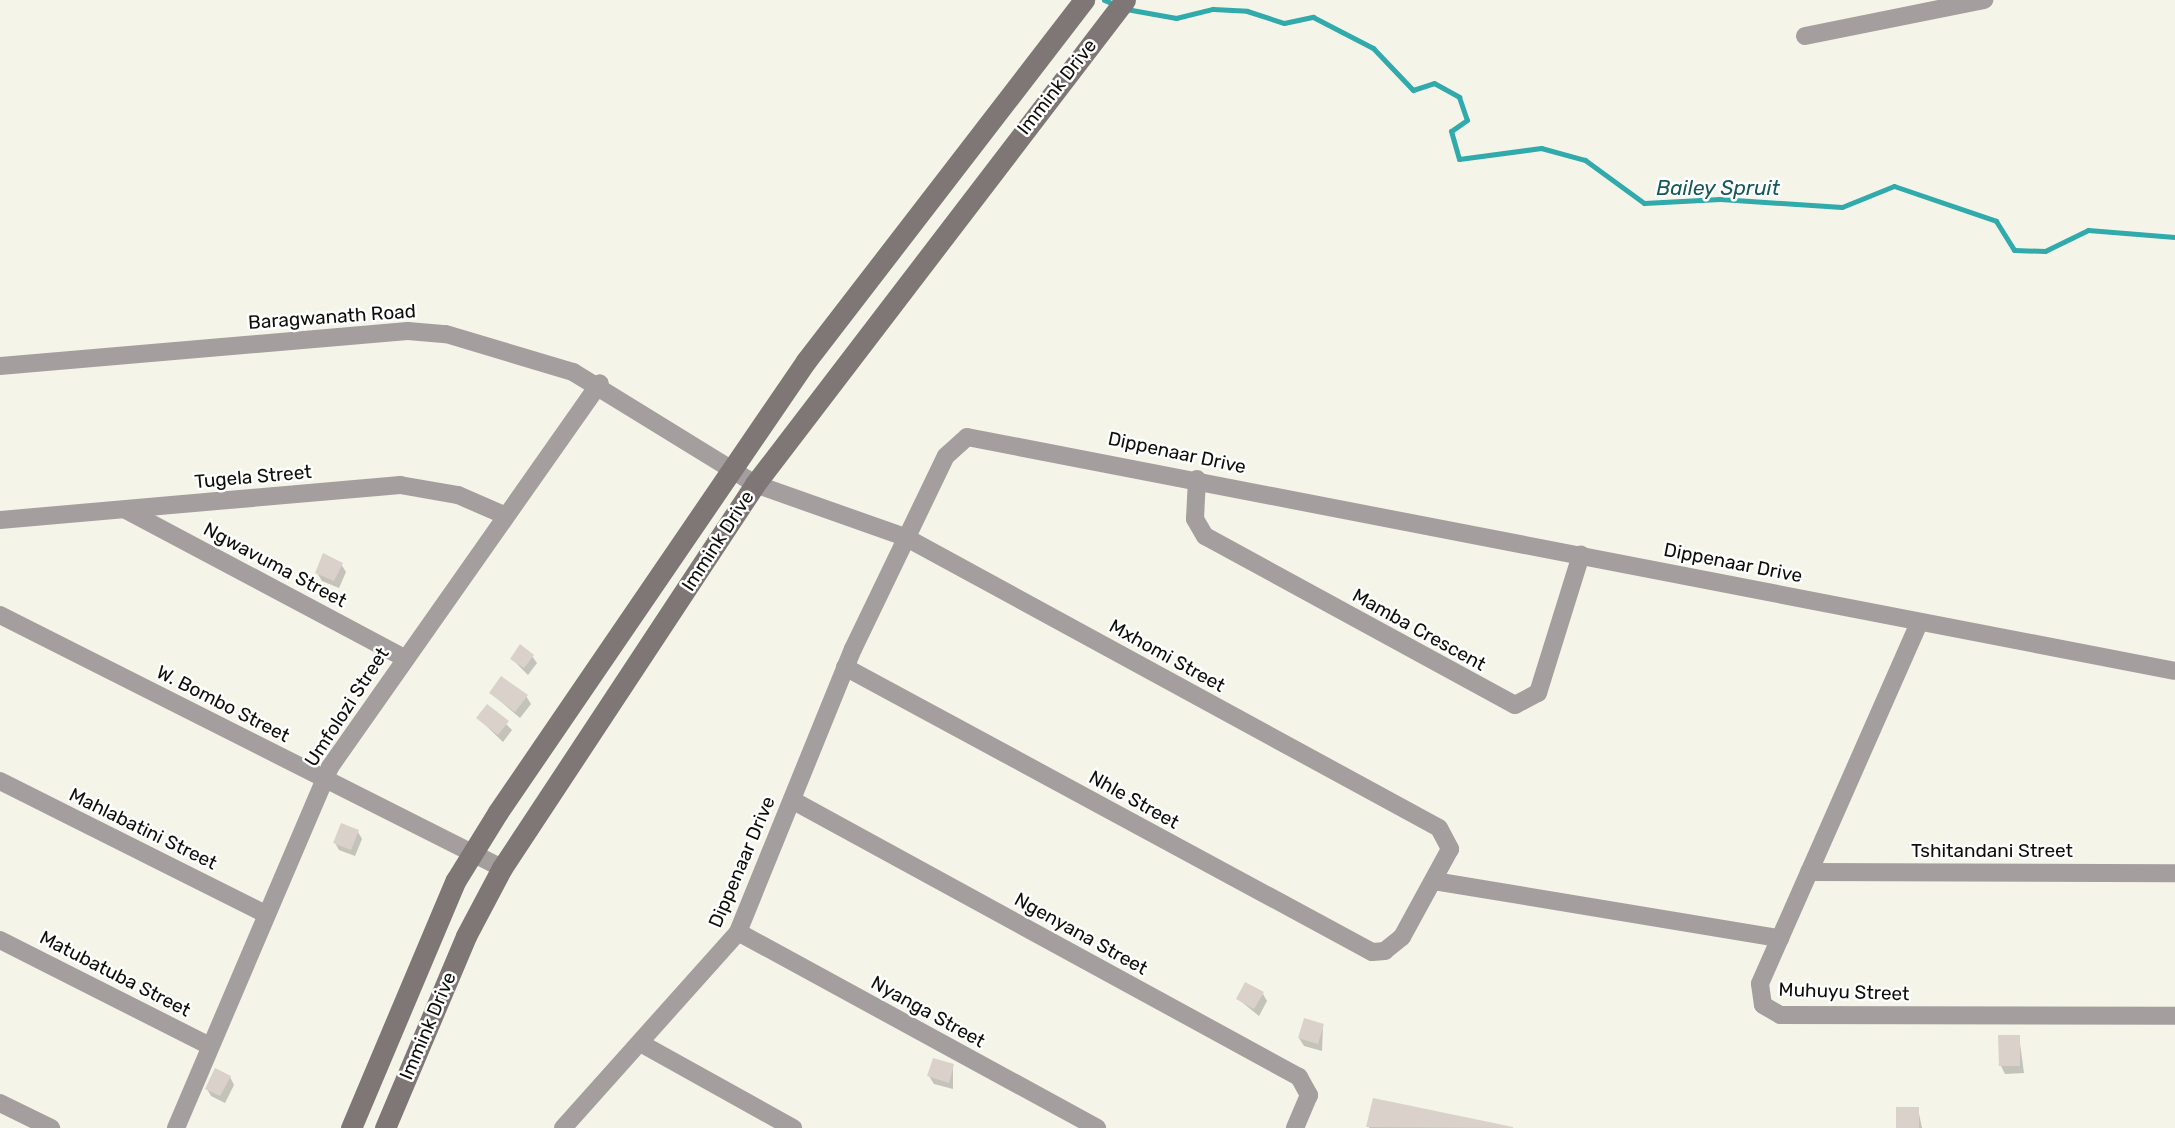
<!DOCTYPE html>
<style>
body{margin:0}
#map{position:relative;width:2175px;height:1128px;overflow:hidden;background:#f5f4e9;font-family:Rubik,sans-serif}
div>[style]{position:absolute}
.shadow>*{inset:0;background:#0003}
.stream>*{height:5px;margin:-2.5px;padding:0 2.5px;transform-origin:2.5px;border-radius:2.5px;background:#30aaab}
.building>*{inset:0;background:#dad2ca}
.street>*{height:18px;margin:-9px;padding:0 9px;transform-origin:9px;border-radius:9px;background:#a49f9e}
.secondary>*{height:21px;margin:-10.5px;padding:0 10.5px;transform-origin:10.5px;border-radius:10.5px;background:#7e7775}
span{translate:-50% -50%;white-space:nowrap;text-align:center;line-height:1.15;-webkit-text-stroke:5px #fff;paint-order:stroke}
.street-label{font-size:19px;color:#0e0e0a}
.water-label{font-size:21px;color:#175959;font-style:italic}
</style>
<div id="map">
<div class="shadow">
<i style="clip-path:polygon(341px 564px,346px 572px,339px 588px,322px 581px,317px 573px)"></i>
<i style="clip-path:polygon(532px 656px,537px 663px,528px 675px,512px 659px)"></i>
<i style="clip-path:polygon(491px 693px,526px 696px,531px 704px,520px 718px)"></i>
<i style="clip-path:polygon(488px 706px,512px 730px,503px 742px,478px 718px)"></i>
<i style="clip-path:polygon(358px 832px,362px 839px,355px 856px,339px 850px,335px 843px)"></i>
<i style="clip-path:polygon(1263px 994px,1267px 1001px,1259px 1016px,1238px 999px)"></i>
<i style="clip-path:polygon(1323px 1026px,1322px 1051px,1304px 1046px,1299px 1038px)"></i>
<i style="clip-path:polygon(2019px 1036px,2024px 1073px,2005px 1074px,2001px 1066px)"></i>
<i style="clip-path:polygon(953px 1066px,953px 1089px,934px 1084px,929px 1076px)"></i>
<i style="clip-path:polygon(230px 1077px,234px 1085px,225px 1103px,211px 1096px,207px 1089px)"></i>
<i style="clip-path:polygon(1374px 1100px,1510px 1128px,1369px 1128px)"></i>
<i style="clip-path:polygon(1918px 1109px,1922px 1128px,1898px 1128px)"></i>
</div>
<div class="stream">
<i style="left:1104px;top:0;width:11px;rotate:22deg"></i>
<i style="left:1126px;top:9px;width:51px;rotate:10.2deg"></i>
<i style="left:1176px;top:18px;width:38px;rotate:-14deg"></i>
<i style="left:1213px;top:9px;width:34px;rotate:3deg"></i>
<i style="left:1247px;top:11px;width:39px;rotate:18deg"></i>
<i style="left:1284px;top:23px;width:30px;rotate:-12deg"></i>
<i style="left:1313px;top:17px;width:68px;rotate:27.3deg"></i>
<i style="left:1373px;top:48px;width:58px;rotate:46.4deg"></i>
<i style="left:1413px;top:90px;width:22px;rotate:-18deg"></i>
<i style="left:1434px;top:83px;width:29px;rotate:29deg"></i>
<i style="left:1459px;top:97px;width:24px;rotate:71deg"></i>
<i style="left:1467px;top:120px;width:19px;rotate:145deg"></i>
<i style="left:1451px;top:131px;width:29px;rotate:74deg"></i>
<i style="left:1459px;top:159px;width:83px;rotate:-7.6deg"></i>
<i style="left:1541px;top:148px;width:46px;rotate:15.3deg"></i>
<i style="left:1585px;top:160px;width:73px;rotate:36.1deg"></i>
<i style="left:1644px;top:203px;width:76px;rotate:-3deg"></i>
<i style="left:1720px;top:199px;width:122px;rotate:3.8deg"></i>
<i style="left:1842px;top:207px;width:56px;rotate:-22deg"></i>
<i style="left:1894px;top:186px;width:108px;rotate:18.9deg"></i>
<i style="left:1996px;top:221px;width:34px;rotate:58deg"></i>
<i style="left:2014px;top:250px;width:31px;rotate:2deg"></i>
<i style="left:2045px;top:251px;width:48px;rotate:-26deg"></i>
<i style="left:2088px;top:230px;width:87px;rotate:4.6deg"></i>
</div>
<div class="building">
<i style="clip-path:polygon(323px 553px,343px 563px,334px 581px,315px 573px)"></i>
<i style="clip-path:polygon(520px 644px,534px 655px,524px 668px,510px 659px)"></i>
<i style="clip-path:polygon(501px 676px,528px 695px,515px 712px,489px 693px)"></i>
<i style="clip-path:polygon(487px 704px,509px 721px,498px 735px,476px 718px)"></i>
<i style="clip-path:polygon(341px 823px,359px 830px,351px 850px,333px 843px)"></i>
<i style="clip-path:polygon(1245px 982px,1264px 992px,1254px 1009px,1236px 999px)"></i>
<i style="clip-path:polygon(1304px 1018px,1324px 1024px,1318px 1044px,1298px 1038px)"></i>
<i style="clip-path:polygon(1998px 1035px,2020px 1035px,2020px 1066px,1999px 1066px)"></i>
<i style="clip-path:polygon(933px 1058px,954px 1064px,949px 1083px,927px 1076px)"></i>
<i style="clip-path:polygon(215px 1068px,231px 1076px,220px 1096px,205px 1089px)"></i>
<i style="clip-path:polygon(1373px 1098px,1513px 1127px,1513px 1128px,1366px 1127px)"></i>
<i style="clip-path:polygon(1896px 1107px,1919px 1107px,1919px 1128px,1896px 1128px)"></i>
</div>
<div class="street">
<i style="left:1805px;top:36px;width:183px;rotate:-11.4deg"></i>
<i style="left:0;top:366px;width:409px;rotate:-4.9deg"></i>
<i style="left:408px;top:331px;width:38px;rotate:5deg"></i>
<i style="left:446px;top:334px;width:133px;rotate:16.7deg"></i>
<i style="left:573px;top:372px;width:214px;rotate:31.6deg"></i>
<i style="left:755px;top:484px;width:159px;rotate:19.5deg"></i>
<i style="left:905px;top:537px;width:608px;rotate:28.59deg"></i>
<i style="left:1439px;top:828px;width:24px;rotate:62deg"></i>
<i style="left:1450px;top:849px;width:100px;rotate:118.6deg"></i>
<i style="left:1402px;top:937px;width:22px;rotate:141deg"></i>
<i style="left:1385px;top:951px;width:13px;rotate:176deg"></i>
<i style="left:1372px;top:952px;width:599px;rotate:-151.6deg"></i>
<i style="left:1197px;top:479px;width:40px;rotate:92.9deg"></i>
<i style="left:1195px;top:519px;width:20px;rotate:60deg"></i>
<i style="left:1205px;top:536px;width:353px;rotate:28.6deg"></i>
<i style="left:1515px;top:705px;width:26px;rotate:-28deg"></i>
<i style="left:1538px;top:693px;width:145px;rotate:-72.7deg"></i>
<i style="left:126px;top:510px;width:315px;rotate:28deg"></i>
<i style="left:0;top:520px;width:402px;rotate:-5deg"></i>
<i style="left:400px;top:485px;width:59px;rotate:9.8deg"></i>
<i style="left:458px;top:495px;width:52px;rotate:23.6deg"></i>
<i style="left:0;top:615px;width:562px;rotate:26.75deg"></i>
<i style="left:1919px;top:623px;width:394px;rotate:113.8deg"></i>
<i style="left:1760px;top:984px;width:21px;rotate:82deg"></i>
<i style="left:1763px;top:1005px;width:20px;rotate:30deg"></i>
<i style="left:1780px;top:1015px;width:395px;rotate:0.1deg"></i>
<i style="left:0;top:781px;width:297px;rotate:26.6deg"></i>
<i style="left:792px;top:800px;width:578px;rotate:28.65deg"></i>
<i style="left:1299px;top:1077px;width:21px;rotate:61deg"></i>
<i style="left:1309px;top:1095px;width:36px;rotate:113deg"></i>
<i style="left:1809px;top:872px;width:366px;rotate:0.2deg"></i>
<i style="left:1434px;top:881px;width:351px;rotate:9.4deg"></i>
<i style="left:738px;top:932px;width:409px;rotate:28.6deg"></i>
<i style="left:0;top:940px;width:235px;rotate:26.8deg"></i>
<i style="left:642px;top:1044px;width:173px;rotate:29.1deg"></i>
<i style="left:0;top:1103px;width:57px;rotate:26.1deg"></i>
<i style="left:176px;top:1128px;width:392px;rotate:-66.9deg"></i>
<i style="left:330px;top:767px;width:469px;rotate:-54.9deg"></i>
<i style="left:563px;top:1128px;width:263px;rotate:-48.2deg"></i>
<i style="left:738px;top:932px;width:305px;rotate:-67.9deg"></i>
<i style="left:853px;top:649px;width:214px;rotate:-64.3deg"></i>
<i style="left:946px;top:456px;width:28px;rotate:-42deg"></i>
<i style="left:967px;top:437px;width:1230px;rotate:10.96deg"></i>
</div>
<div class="secondary">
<i style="left:351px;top:1128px;width:269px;rotate:-67.1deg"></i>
<i style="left:456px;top:880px;width:80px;rotate:-58.3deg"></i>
<i style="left:498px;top:812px;width:546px;rotate:-55.67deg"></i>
<i style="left:806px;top:361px;width:456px;rotate:-52.4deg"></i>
<i style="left:385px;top:1128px;width:208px;rotate:-67.1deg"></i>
<i style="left:466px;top:936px;width:77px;rotate:-62.1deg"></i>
<i style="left:502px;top:868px;width:460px;rotate:-56.6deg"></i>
<i style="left:755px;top:484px;width:609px;rotate:-52.6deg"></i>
</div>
<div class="street-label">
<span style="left:1057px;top:87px;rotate:-52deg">Immink Drive</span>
<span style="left:332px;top:317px;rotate:-4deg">Baragwanath Road</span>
<span style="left:1177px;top:453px;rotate:12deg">Dippenaar Drive</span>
<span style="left:253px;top:477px;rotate:-5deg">Tugela Street</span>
<span style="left:718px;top:541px;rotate:-57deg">Immink Drive</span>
<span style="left:1733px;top:563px;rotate:11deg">Dippenaar Drive</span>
<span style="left:275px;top:565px;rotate:28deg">Ngwavuma Street</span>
<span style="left:1419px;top:630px;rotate:29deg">Mamba Crescent</span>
<span style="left:1167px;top:656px;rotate:29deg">Mxhomi Street</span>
<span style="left:223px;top:704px;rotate:27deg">W. Bombo Street</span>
<span style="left:347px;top:707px;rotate:-57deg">Umfolozi Street</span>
<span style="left:1134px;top:800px;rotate:29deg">Nhle Street</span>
<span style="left:143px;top:829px;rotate:26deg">Mahlabatini Street</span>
<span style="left:1992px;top:851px">Tshitandani Street</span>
<span style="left:742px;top:862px;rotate:-67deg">Dippenaar Drive</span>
<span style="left:1081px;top:934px;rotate:29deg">Ngenyana Street</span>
<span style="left:115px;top:974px;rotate:27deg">Matubatuba Street</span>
<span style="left:1844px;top:992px;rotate:2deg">Muhuyu Street</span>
<span style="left:928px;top:1012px;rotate:29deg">Nyanga Street</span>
<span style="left:428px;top:1026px;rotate:-67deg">Immink Drive</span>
</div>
<div class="water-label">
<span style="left:1718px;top:188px">Bailey Spruit</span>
</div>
</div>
